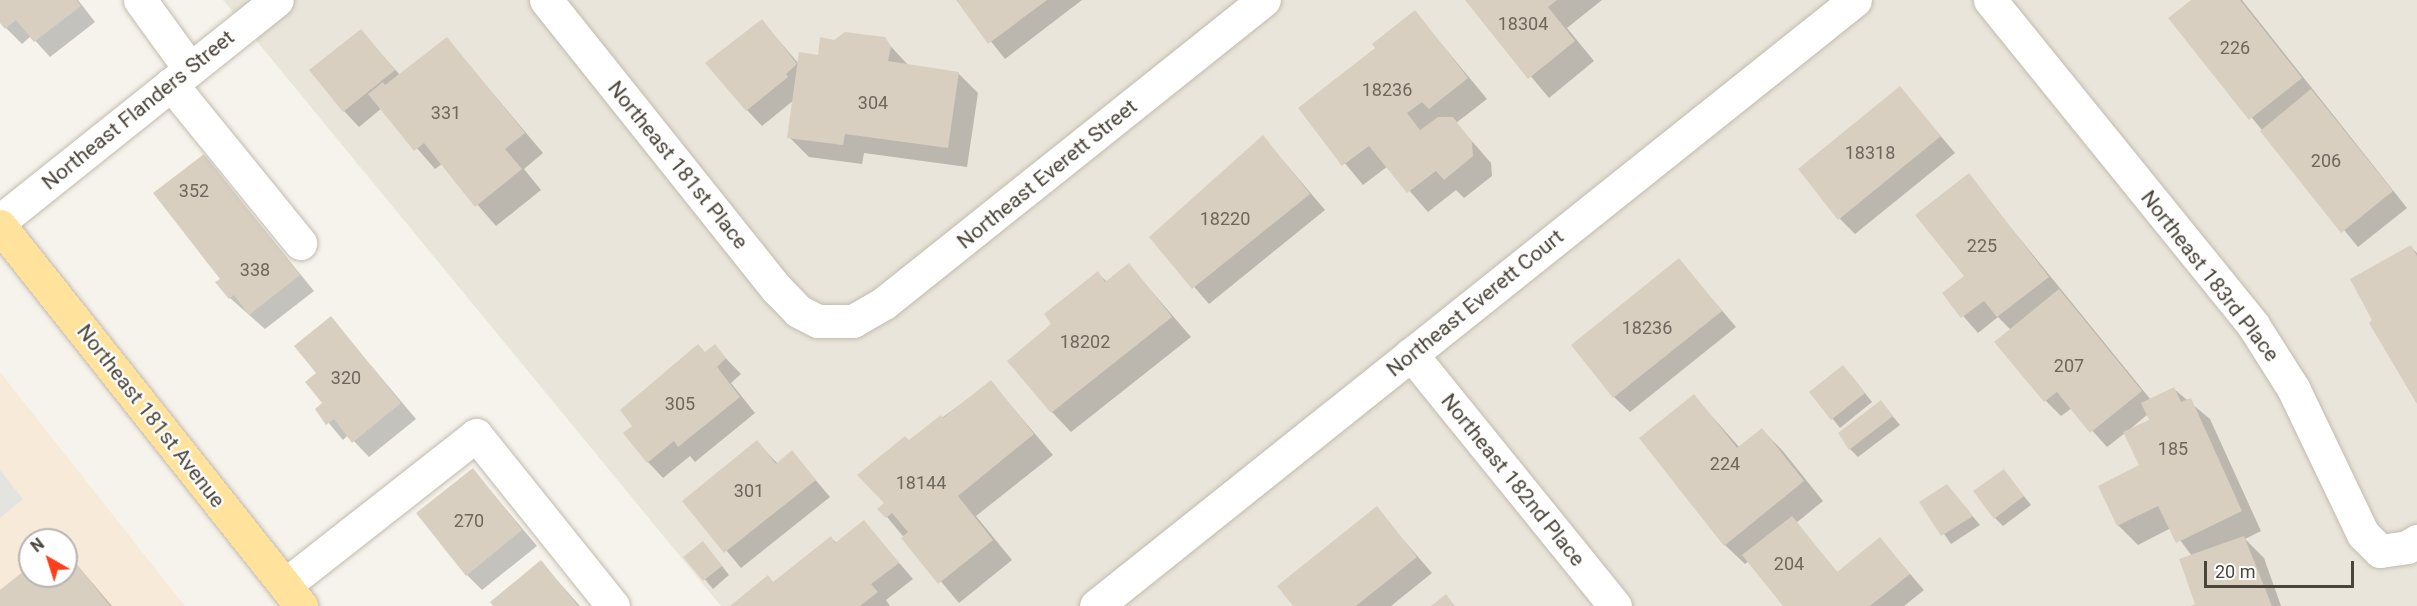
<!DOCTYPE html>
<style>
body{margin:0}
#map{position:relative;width:2417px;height:606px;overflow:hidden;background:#f6f3ec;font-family:Roboto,sans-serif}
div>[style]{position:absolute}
.residential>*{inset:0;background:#eae5da}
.commercial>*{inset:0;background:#f7ead8}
.parking>*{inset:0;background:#e5e3e0}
.shadow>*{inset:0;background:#0003}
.building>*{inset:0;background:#d8cfc1}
.roads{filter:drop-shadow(0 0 2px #c2bbae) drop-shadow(0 0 2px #c2bbae)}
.minor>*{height:33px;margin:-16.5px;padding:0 16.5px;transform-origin:16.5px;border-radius:16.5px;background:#fff}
.major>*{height:33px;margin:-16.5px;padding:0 16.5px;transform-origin:16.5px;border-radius:16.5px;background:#ffe39c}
span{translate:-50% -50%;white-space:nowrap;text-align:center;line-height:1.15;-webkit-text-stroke:4.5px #fff;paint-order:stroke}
.number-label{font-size:18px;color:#6e675b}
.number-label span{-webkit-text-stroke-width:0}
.street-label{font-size:21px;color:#4b4439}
.north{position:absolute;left:18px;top:528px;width:60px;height:60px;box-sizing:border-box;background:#fff;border:2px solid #b7b4b0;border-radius:50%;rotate:321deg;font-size:16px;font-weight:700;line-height:24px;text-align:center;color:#4b4439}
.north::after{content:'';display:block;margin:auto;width:21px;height:27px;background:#fc3f1d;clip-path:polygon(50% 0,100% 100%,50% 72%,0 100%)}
.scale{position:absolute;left:2204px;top:561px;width:150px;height:27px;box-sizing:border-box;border:3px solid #4b4439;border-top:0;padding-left:8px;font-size:18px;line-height:21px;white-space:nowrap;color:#4b4439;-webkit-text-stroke:4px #fff;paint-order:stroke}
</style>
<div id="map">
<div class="residential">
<i style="clip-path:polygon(223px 0,2417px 0,2417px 606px,721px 606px)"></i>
</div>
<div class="commercial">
<i style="clip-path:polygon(evenodd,0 372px,184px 605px,185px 606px,0 606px,0 372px,30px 540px,66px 540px,66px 576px,30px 576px,30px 540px)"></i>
</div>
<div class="parking">
<i style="clip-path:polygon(0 470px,23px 499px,0 518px)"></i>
</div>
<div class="shadow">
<i style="clip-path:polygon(0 0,78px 0,95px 22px,50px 57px,31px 36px,22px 44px,6px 28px,0 21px)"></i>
<i style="clip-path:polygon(958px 0,1082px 0,1005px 59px)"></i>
<i style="clip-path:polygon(1467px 0,1602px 0,1567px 28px,1594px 61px,1549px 98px)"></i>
<i style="clip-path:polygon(2193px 0,2242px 0,2407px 208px,2358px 247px,2170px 18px)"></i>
<i style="clip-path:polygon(1415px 12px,1487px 99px,1456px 123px,1491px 163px,1492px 176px,1464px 198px,1456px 190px,1428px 212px,1388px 166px,1363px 185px,1300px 109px,1377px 48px)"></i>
<i style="clip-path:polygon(762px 21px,799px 64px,819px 57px,835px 41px,884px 39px,909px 66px,958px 73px,978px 93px,967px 167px,864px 153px,862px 164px,809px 157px,789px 137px,794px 100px,762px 126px,747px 110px)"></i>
<i style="clip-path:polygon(361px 31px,400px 75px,447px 39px,543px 153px,524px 169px,541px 190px,496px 226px,442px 164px,435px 169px,382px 108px,359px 127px,344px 111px)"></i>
<i style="clip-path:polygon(1900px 88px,1955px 153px,1855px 234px,1840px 219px)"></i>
<i style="clip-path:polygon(1263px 137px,1325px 210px,1209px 304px,1151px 237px)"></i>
<i style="clip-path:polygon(204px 156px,314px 291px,265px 329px,230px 298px,222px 279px)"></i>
<i style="clip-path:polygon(evenodd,1968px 175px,2151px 400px,2174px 389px,2210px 419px,2261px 531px,2245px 539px,2264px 558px,2281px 606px,2193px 606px,2197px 605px,2192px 556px,2171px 528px,2138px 545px,2118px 525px,2141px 466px,2125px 433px,2107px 447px,2072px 408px,2061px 416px,2046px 401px,2011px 330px,1998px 317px,1978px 333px,1944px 294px,1967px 276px,1968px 175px,2148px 414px,2151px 420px,2129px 430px,2148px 414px)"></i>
<i style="clip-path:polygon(2411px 247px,2417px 253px,2417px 401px,2370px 324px)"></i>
<i style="clip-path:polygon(1679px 260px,1736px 327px,1630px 412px,1614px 397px)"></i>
<i style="clip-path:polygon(1129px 265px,1191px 337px,1071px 432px,1052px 412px,1098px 273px,1107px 282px)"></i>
<i style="clip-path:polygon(331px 318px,416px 419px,369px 457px,348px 435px,343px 440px,317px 409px,324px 404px,318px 374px)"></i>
<i style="clip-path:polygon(714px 346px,741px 374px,731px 383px,755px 413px,695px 462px,690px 456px,663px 478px,648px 462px)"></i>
<i style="clip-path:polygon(1851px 375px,1872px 402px,1840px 428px,1811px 392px)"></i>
<i style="clip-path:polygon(991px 382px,1053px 455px,976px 516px,1012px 560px,959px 603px,887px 517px,887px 503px,909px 442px)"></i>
<i style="clip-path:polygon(1694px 396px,1740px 448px,1762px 430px,1782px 450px,1823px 501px,1796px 523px,1838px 573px,1880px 539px,1924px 590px,1904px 606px,1785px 606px,1749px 561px,1745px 564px,1725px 545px)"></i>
<i style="clip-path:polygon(1881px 402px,1900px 425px,1858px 457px,1850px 449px)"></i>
<i style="clip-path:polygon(757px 442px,778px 464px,792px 452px,830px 497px,741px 568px,685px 501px)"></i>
<i style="clip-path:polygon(473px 470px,537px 546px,482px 590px,467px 575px)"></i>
<i style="clip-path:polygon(2004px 471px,2031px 505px,2003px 526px,1995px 518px)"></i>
<i style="clip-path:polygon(1955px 495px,1980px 525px,1951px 544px,1922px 502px)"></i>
<i style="clip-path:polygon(1376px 508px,1432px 573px,1391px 606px,1295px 606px)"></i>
<i style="clip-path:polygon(864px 522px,913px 579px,886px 600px,890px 606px,732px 606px,773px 583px,831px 538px,837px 543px)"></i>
<i style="clip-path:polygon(66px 552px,112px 606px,0 606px,0 592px,30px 568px,30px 576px,66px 576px)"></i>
<i style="clip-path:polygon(711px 552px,729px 575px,713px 589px,686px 557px)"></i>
<i style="clip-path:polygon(541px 562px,580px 606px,495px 606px)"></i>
</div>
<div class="building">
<i style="clip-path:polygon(0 0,76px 0,81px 6px,34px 42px,16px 20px,5px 29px,0 23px)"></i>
<i style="clip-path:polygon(956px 0,1047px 0,988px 44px)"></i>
<i style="clip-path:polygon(1465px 0,1557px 0,1548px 7px,1575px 41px,1528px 79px)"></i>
<i style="clip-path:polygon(2191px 0,2240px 0,2302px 78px,2249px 120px,2168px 18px)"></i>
<i style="clip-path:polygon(1415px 10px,1468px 78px,1429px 109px,1422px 102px,1407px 113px,1420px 130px,1438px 117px,1453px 117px,1472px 142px,1473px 156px,1444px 180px,1436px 171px,1407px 193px,1369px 146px,1342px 166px,1298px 108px,1375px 48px,1372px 44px)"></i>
<i style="clip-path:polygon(762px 19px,797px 64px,786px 74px,788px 77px,746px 111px,705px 63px)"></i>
<i style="clip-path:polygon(361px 29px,395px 70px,343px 112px,309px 70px)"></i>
<i style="clip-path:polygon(845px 32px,885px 37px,891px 46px,888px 61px,959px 72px,948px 148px,845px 134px,843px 145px,787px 138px,799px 52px,818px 55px,820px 37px,834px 40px)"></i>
<i style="clip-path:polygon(447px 37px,525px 133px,505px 149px,522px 169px,475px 207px,424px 143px,414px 151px,368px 94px,383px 82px,385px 85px)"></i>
<i style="clip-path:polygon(1900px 86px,1941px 136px,1838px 220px,1798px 169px)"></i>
<i style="clip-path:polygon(2311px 89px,2393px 191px,2341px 233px,2260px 131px)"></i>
<i style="clip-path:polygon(1263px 135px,1310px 194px,1192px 289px,1149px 237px)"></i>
<i style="clip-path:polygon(204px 154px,300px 275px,249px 315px,234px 295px,229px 299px,215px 282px,220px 279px,153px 193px)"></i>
<i style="clip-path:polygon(1969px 173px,2049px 277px,1997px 317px,1984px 301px,1961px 318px,1942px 293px,1964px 276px,1915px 215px)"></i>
<i style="clip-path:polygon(2411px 245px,2417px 256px,2417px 404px,2369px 323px,2372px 320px,2350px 279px)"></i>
<i style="clip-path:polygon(1679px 258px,1722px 311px,1613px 398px,1571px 345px)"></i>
<i style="clip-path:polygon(1129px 263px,1172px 317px,1051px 413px,1007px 361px,1051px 324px,1044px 314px,1098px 271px,1105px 282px)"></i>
<i style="clip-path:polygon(2059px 289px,2142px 391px,2090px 433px,2057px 392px,2044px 402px,1994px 342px)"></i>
<i style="clip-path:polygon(331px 316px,401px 403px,352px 443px,334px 419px,326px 425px,315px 409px,322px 403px,305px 382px,316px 373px,294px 346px)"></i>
<i style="clip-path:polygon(698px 344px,705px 352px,715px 344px,726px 358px,717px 367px,740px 397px,678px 447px,674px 441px,647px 463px,623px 433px,632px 426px,620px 410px)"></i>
<i style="clip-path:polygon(1843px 365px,1865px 393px,1831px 420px,1809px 392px)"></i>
<i style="clip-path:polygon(991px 380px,1034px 434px,958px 496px,993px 540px,938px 584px,901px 538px,908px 532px,892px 513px,886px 518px,877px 509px,884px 503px,857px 475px,905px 436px,909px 440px,941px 415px,943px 418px)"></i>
<i style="clip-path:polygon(2174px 387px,2181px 402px,2191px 398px,2242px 511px,2176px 543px,2158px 506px,2117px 526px,2098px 486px,2139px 465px,2123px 432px,2149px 420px,2141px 403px)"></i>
<i style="clip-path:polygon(1694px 394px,1737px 448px,1762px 428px,1804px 481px,1724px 546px,1639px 438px)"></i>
<i style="clip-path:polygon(1881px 400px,1893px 416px,1849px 450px,1838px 433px)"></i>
<i style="clip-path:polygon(757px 440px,776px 464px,792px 450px,816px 480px,724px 553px,682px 501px)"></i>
<i style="clip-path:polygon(473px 468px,522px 530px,466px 576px,416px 513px)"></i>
<i style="clip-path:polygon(2004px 469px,2024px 496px,1994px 519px,1973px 491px)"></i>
<i style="clip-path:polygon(1947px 484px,1973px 516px,1941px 536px,1919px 502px)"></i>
<i style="clip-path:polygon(1377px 506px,1417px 557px,1356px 606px,1293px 606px,1277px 586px)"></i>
<i style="clip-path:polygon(1792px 516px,1837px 572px,1880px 537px,1910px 574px,1870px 606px,1783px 606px,1742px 555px)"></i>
<i style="clip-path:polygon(864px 520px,899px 563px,871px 584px,878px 592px,860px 606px,730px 606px,768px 575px,773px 582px,831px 536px,835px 543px)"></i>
<i style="clip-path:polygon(2244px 536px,2272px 606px,2190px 606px,2195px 604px,2179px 559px)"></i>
<i style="clip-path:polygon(703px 541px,722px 566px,703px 581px,683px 557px)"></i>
<i style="clip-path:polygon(66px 551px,110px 606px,0 606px,0 590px,30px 566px,30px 576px,66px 576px)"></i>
<i style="clip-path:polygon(541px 560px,578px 606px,493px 606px,490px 602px)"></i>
<i style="clip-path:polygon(1446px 594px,1455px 606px,1431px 606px)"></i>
</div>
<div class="roads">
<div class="minor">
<i style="left:140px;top:0;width:85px;rotate:54.1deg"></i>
<i style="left:546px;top:0;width:370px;rotate:51.4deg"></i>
<i style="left:777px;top:289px;width:30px;rotate:46deg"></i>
<i style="left:798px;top:311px;width:22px;rotate:27deg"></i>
<i style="left:818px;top:321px;width:35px"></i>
<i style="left:853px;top:321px;width:36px;rotate:-30deg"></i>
<i style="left:884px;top:303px;width:486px;rotate:-38.6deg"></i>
<i style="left:1990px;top:0;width:418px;rotate:51deg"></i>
<i style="left:2253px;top:325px;width:75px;rotate:57.6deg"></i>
<i style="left:2293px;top:388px;width:162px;rotate:64.4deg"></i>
<i style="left:2363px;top:534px;width:24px;rotate:45deg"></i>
<i style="left:2380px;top:551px;width:27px;rotate:-8deg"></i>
<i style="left:2407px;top:547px;width:12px;rotate:-31deg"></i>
<i style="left:171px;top:84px;width:205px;rotate:50.9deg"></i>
<i style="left:0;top:221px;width:354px;rotate:-38.6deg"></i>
<i style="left:1411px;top:354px;width:324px;rotate:51deg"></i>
<i style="left:285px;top:585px;width:243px;rotate:-38.1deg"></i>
<i style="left:476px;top:435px;width:219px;rotate:51.3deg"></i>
<i style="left:1096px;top:606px;width:971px;rotate:-38.6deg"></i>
</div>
<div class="major">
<i style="left:0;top:226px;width:485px;rotate:51.6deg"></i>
</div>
</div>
<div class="number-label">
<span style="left:1523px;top:24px">18304</span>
<span style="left:2235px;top:48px">226</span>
<span style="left:1387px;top:90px">18236</span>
<span style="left:873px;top:103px">304</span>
<span style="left:446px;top:113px">331</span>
<span style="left:1870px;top:153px">18318</span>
<span style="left:2326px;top:161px">206</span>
<span style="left:194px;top:191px">352</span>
<span style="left:1225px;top:219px">18220</span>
<span style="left:1982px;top:246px">225</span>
<span style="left:255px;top:270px">338</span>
<span style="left:1647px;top:328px">18236</span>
<span style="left:1085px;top:342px">18202</span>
<span style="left:2069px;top:366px">207</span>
<span style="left:346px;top:378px">320</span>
<span style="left:680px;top:404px">305</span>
<span style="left:2173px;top:449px">185</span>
<span style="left:1725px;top:464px">224</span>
<span style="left:921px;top:483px">18144</span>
<span style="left:749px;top:491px">301</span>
<span style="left:469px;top:521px">270</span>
<span style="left:1789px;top:564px">204</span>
</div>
<div class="street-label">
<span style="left:138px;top:110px;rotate:-39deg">Northeast Flanders Street</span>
<span style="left:678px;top:165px;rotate:51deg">Northeast 181st Place</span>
<span style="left:1047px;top:174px;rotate:-39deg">Northeast Everett Street</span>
<span style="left:2210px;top:276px;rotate:52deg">Northeast 183rd Place</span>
<span style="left:1475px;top:303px;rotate:-39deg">Northeast Everett Court</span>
<span style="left:151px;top:416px;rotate:52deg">Northeast 181st Avenue</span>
<span style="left:1513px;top:480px;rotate:51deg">Northeast 182nd Place</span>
</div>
<div class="north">N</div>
<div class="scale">20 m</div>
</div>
